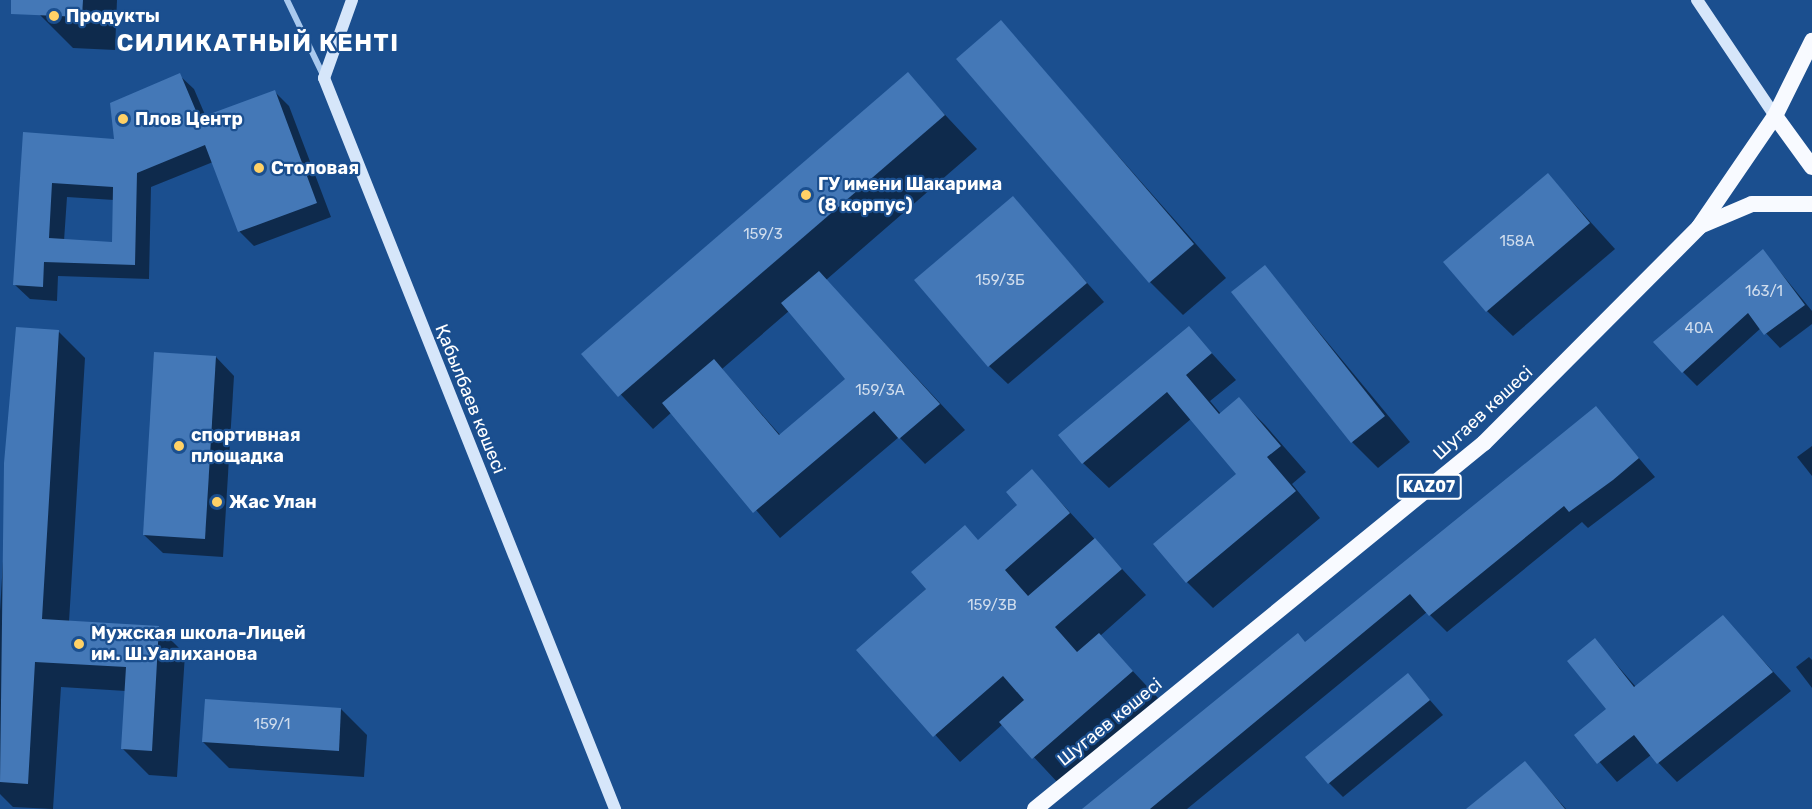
<!DOCTYPE html>
<meta charset="utf-8">
<style>
body{margin:0}
#map{position:relative;width:1812px;height:809px;overflow:hidden;background:#1b4f8f;font-family:Rubik,sans-serif}
div>[style]{position:absolute}
.shadow>*{inset:0;background:#0007}
.building>*{inset:0;background:#4478b7}
.minor>*{height:6px;margin:-3px;padding:0 3px;transform-origin:3px;border-radius:3px;background:#a9c9ee}
.secondary>*{height:12px;margin:-6px;padding:0 6px;transform-origin:6px;border-radius:6px;background:#d6e6fa}
.trunk>*{height:16px;margin:-8px;padding:0 8px;transform-origin:8px;border-radius:8px;background:#f8faff}
.dots>*{width:16px;height:16px;translate:-50% -50%;box-sizing:border-box;border:3px solid #1b4f8f;border-radius:50%}
span{translate:-50% -50%;white-space:nowrap;text-align:center;line-height:1.15;-webkit-text-stroke:4.5px #1b4f8f;paint-order:stroke}
.number-label{font-size:15px;color:#d0dded}
.number-label span{-webkit-text-stroke-width:0}
.shield-label span{padding:2px 4px;background:#1b4f8f;border:2px solid;border-radius:4px;-webkit-text-stroke-width:0}
.shield-label{font-size:16px;color:#fff;font-weight:700}
.poi-label{font-size:18px;color:#fff;font-weight:700}
.left{translate:0 -50%;text-align:left}
.street-label{font-size:18px;color:#fff}
.district-label{font-size:24px;color:#fff;font-weight:700;letter-spacing:1.5px}
</style>
<div id="map">
<div class="shadow">
<i style="clip-path:polygon(40px 0,117px 0,115px 50px,73px 48px,40px 15px)"></i>
<i style="clip-path:polygon(1001px 23px,1226px 278px,1183px 315px,1150px 282px)"></i>
<i style="clip-path:polygon(evenodd,907px 74px,977px 149px,826px 280px,965px 430px,925px 464px,899px 437px,780px 538px,672px 412px,653px 429px,583px 354px,907px 74px,789px 311px,848px 380px,781px 436px,722px 369px,789px 311px)"></i>
<i style="clip-path:polygon(evenodd,179px 75px,194px 89px,206px 117px,274px 91px,289px 106px,331px 217px,254px 246px,240px 232px,213px 162px,151px 187px,149px 279px,58px 276px,57px 301px,30px 299px,15px 285px,24px 134px,115px 141px,179px 75px,67px 197px,114px 200px,113px 244px,64px 241px,67px 197px)"></i>
<i style="clip-path:polygon(1548px 175px,1615px 249px,1513px 336px,1487px 311px)"></i>
<i style="clip-path:polygon(1012px 198px,1104px 302px,1008px 384px,989px 366px)"></i>
<i style="clip-path:polygon(1763px 251px,1812px 311px,1812px 324px,1780px 348px,1761px 328px,1697px 386px,1683px 372px)"></i>
<i style="clip-path:polygon(1265px 267px,1410px 442px,1378px 468px,1352px 442px)"></i>
<i style="clip-path:polygon(17px 328px,59px 332px,85px 358px,69px 622px,159px 628px,185px 654px,177px 777px,149px 775px,123px 749px,126px 691px,61px 687px,53px 809px,13px 807px,0 794px,0 611px)"></i>
<i style="clip-path:polygon(1189px 328px,1236px 380px,1210px 401px,1221px 414px,1239px 399px,1265px 425px,1306px 472px,1292px 484px,1320px 518px,1213px 608px,1187px 582px,1238px 474px,1191px 419px,1109px 488px,1083px 463px)"></i>
<i style="clip-path:polygon(216px 357px,234px 376px,223px 557px,163px 553px,144px 535px)"></i>
<i style="clip-path:polygon(1596px 408px,1655px 477px,1588px 528px,1582px 522px,1447px 632px,1427px 612px,1187px 809px,1085px 809px,1306px 643px)"></i>
<i style="clip-path:polygon(1812px 446px,1812px 476px,1797px 457px)"></i>
<i style="clip-path:polygon(1032px 471px,1146px 595px,1100px 636px,1158px 698px,1059px 784px,1003px 724px,960px 762px,858px 650px,1020px 505px)"></i>
<i style="clip-path:polygon(1723px 617px,1791px 691px,1677px 782px,1651px 755px,1617px 782px,1576px 735px,1608px 709px,1595px 640px,1636px 687px)"></i>
<i style="clip-path:polygon(1809px 657px,1812px 660px,1812px 688px,1796px 667px)"></i>
<i style="clip-path:polygon(1408px 675px,1443px 715px,1343px 797px,1329px 783px)"></i>
<i style="clip-path:polygon(341px 709px,367px 735px,364px 777px,229px 768px,203px 742px)"></i>
<i style="clip-path:polygon(1525px 763px,1566px 809px,1468px 809px)"></i>
</div>
<div class="building">
<i style="clip-path:polygon(11px 0,83px 0,82px 17px,11px 14px)"></i>
<i style="clip-path:polygon(1001px 20px,1194px 244px,1149px 283px,956px 59px)"></i>
<i style="clip-path:polygon(908px 72px,945px 115px,618px 397px,581px 354px)"></i>
<i style="clip-path:polygon(evenodd,180px 73px,199px 118px,275px 90px,317px 203px,238px 232px,205px 145px,137px 173px,135px 265px,44px 262px,43px 287px,13px 285px,23px 132px,114px 139px,110px 103px,180px 73px,52px 183px,113px 187px,112px 242px,49px 238px,52px 183px)"></i>
<i style="clip-path:polygon(1548px 173px,1590px 223px,1486px 312px,1443px 262px)"></i>
<i style="clip-path:polygon(1013px 196px,1087px 283px,988px 367px,914px 280px)"></i>
<i style="clip-path:polygon(1763px 249px,1805px 305px,1764px 335px,1748px 313px,1682px 373px,1653px 342px)"></i>
<i style="clip-path:polygon(1265px 265px,1385px 416px,1351px 443px,1231px 292px)"></i>
<i style="clip-path:polygon(819px 271px,940px 404px,899px 439px,874px 411px,753px 513px,662px 403px,714px 359px,779px 435px,845px 379px,781px 303px)"></i>
<i style="clip-path:polygon(1189px 326px,1212px 353px,1186px 375px,1219px 414px,1239px 397px,1281px 446px,1267px 457px,1296px 491px,1186px 583px,1153px 544px,1236px 474px,1167px 392px,1082px 464px,1058px 435px)"></i>
<i style="clip-path:polygon(16px 327px,59px 330px,42px 619px,159px 626px,152px 751px,121px 749px,126px 667px,35px 662px,28px 784px,0 782px,4px 463px)"></i>
<i style="clip-path:polygon(154px 352px,216px 356px,205px 539px,143px 535px)"></i>
<i style="clip-path:polygon(1596px 406px,1639px 458px,1613px 480px,1569px 512px,1564px 506px,1429px 616px,1410px 594px,1150px 809px,1082px 809px,1298px 633px,1305px 642px)"></i>
<i style="clip-path:polygon(1032px 469px,1070px 513px,1005px 570px,1028px 596px,1095px 538px,1122px 569px,1055px 627px,1077px 652px,1099px 633px,1133px 671px,1032px 759px,999px 722px,1024px 700px,1003px 676px,933px 737px,856px 650px,926px 589px,911px 572px,965px 525px,978px 540px,1017px 505px,1006px 492px)"></i>
<i style="clip-path:polygon(1723px 615px,1773px 672px,1657px 764px,1634px 735px,1597px 764px,1574px 735px,1606px 709px,1567px 661px,1595px 638px,1634px 687px)"></i>
<i style="clip-path:polygon(1408px 673px,1430px 700px,1328px 784px,1305px 757px)"></i>
<i style="clip-path:polygon(205px 699px,341px 708px,339px 751px,202px 742px)"></i>
<i style="clip-path:polygon(1525px 761px,1565px 809px,1466px 809px)"></i>
</div>
<div class="minor">
<i style="left:287px;top:0;width:85px;rotate:64.3deg"></i>
</div>
<div class="secondary">
<i style="left:352px;top:0;width:83px;rotate:109.7deg"></i>
<i style="left:324px;top:78px;width:787px;rotate:68.29deg"></i>
<i style="left:1697px;top:0;width:140px;rotate:56.1deg"></i>
</div>
<div class="trunk">
<i style="left:1775px;top:116px;width:63px;rotate:54deg"></i>
<i style="left:1700px;top:226px;width:56px;rotate:-22.9deg"></i>
<i style="left:1752px;top:204px;width:60px"></i>
<i style="left:1035px;top:809px;width:579px;rotate:-39.19deg"></i>
<i style="left:1484px;top:443px;width:305px;rotate:-45.1deg"></i>
<i style="left:1699px;top:227px;width:135px;rotate:-55.6deg"></i>
<i style="left:1775px;top:116px;width:84px;rotate:-63.7deg"></i>
</div>
<div class="dots">
<i style="left:54px;top:16px;background:#ffd166"></i>
<i style="left:123px;top:119px;background:#ffd166"></i>
<i style="left:259px;top:168px;background:#ffd166"></i>
<i style="left:806px;top:195px;background:#ffd166"></i>
<i style="left:179px;top:446px;background:#ffd166"></i>
<i style="left:217px;top:502px;background:#ffd166"></i>
<i style="left:79px;top:644px;background:#ffd166"></i>
</div>
<div class="number-label">
<span style="left:763px;top:235px">159/3</span>
<span style="left:1517px;top:242px">158А</span>
<span style="left:1000px;top:281px">159/3Б</span>
<span style="left:1764px;top:292px">163/1</span>
<span style="left:1699px;top:329px">40A</span>
<span style="left:880px;top:391px">159/3А</span>
<span style="left:992px;top:606px">159/3В</span>
<span style="left:272px;top:725px">159/1</span>
</div>
<div class="shield-label">
<span style="left:1429px;top:487px">KAZ07</span>
</div>
<div class="poi-label">
<span class="left" style="left:66px;top:16px">Продукты</span>
<span class="left" style="left:135px;top:119px">Плов Центр</span>
<span class="left" style="left:271px;top:168px">Столовая</span>
<span class="left" style="left:818px;top:195px">ГУ имени Шакарима<br>(8 корпус)</span>
<span class="left" style="left:191px;top:446px">спортивная<br>площадка</span>
<span class="left" style="left:229px;top:502px">Жас Улан</span>
<span class="left" style="left:91px;top:644px">Мужская школа-Лицей<br>им. Ш.Уалиханова</span>
</div>
<div class="street-label">
<span style="left:470px;top:399px;rotate:68deg">Қабылбаев көшесі</span>
<span style="left:1483px;top:413px;rotate:-43deg">Шугаев көшесі</span>
<span style="left:1110px;top:722px;rotate:-39deg">Шугаев көшесі</span>
</div>
<div class="district-label">
<span style="left:258px;top:44px">СИЛИКАТНЫЙ КЕНТІ</span>
</div>
</div>
